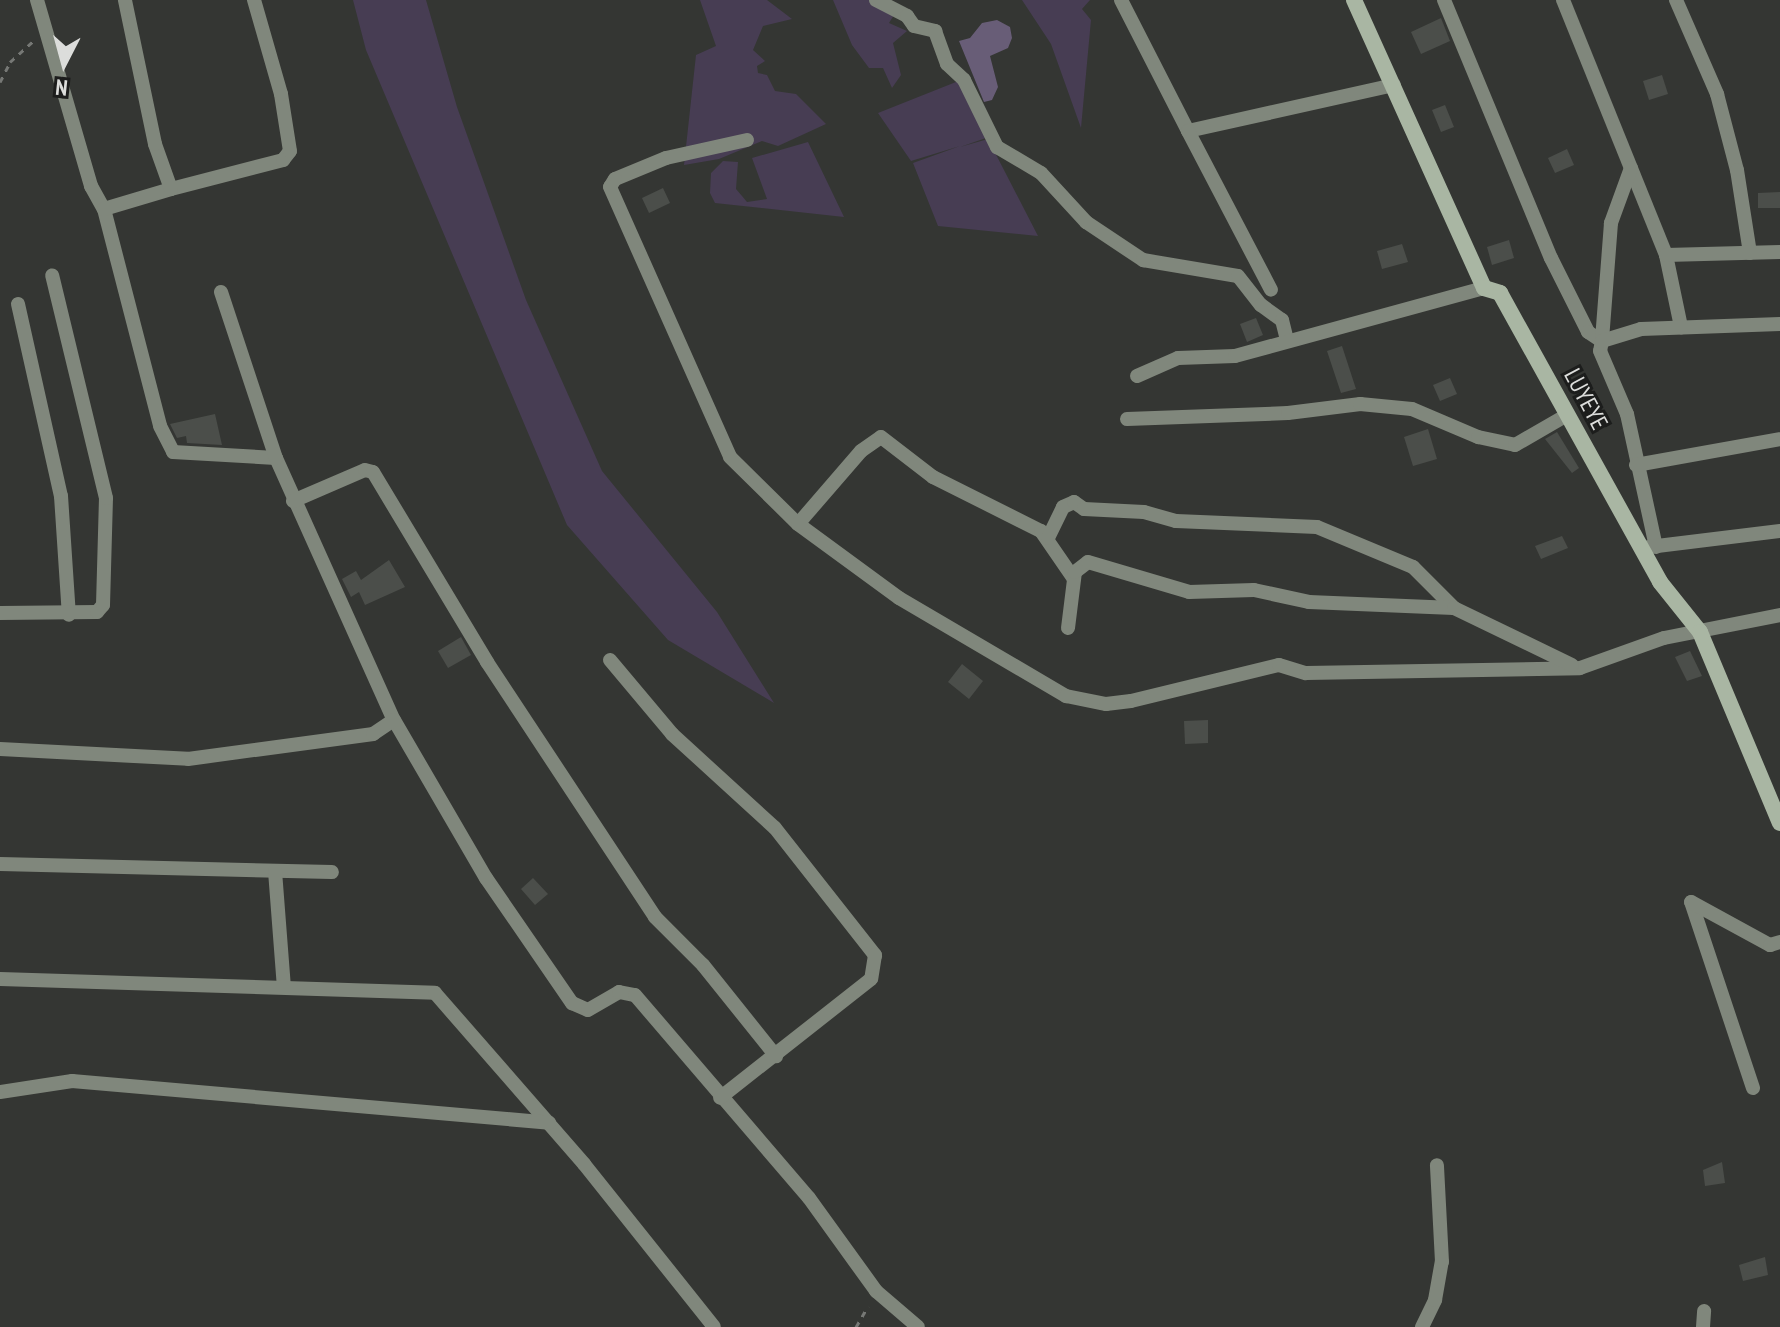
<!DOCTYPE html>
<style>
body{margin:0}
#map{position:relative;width:1780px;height:1327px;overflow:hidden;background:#343633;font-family:"PT Sans Narrow",sans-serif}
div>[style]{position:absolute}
.green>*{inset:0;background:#473d53}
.forest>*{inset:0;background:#685d77}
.building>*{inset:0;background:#4b4e4a}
.path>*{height:3px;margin-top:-1.5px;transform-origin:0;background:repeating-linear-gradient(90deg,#767875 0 6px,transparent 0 12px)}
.street>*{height:14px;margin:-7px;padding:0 7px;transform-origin:7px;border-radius:7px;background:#80877c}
.secondary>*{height:16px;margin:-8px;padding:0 8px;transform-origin:8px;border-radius:8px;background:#a9b6a3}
span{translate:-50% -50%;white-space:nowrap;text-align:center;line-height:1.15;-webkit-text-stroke:6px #1c1d1c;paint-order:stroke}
.street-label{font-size:24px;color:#dcdddb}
.north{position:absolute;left:24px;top:24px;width:80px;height:80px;-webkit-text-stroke:6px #1c1d1c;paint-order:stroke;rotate:186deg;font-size:22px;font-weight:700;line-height:32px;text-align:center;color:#dcdddb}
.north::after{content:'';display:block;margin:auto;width:28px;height:36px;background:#dcdddb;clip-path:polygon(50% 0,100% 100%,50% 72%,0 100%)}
</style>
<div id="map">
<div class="green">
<i style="clip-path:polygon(353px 0,426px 0,457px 107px,526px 300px,602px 471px,717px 612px,774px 703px,668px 640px,567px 525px,366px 50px)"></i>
<i style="clip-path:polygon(700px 0,767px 0,792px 19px,763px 26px,753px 50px,765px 61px,757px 66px,758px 73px,767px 75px,775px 91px,796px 94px,826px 124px,778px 146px,762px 141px,719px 159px,684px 165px,696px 55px,716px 46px)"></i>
<i style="clip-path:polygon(833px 0,877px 0,894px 15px,889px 23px,907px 31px,893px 43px,901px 75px,892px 88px,883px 68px,869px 68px,852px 45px)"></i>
<i style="clip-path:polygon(1022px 0,1090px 0,1082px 9px,1091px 20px,1081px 128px,1051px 44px)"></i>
<i style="clip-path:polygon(961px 80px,986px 138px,960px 147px,988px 139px,1038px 236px,938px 226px,913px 163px,960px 146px,911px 161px,878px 113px)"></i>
<i style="clip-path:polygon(808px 142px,844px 217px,715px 203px,710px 193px,711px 173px,723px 161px,738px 162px,736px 189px,742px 196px,747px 202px,767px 199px,752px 158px)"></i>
</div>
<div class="forest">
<i style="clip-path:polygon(997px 20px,1010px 27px,1012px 38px,1008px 48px,990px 56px,998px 87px,992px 100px,984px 102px,959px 41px,970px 38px,982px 23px)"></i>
</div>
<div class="building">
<i style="clip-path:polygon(1441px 18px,1450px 41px,1421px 54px,1411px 32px)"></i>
<i style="clip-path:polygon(1662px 75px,1668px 94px,1649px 100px,1643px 81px)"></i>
<i style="clip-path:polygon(1445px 105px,1454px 127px,1441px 132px,1432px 110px)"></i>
<i style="clip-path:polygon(1567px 149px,1574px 165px,1555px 173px,1548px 158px)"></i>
<i style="clip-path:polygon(663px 188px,670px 203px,649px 213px,642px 198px)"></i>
<i style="clip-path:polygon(1780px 192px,1780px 208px,1758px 208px,1758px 193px)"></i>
<i style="clip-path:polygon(1509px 240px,1514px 258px,1492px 265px,1487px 247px)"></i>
<i style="clip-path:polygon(1402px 244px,1408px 262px,1382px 269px,1377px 251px)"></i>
<i style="clip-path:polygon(1256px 318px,1263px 335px,1247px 342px,1240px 324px)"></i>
<i style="clip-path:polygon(1342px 346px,1356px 389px,1341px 393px,1327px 351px)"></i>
<i style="clip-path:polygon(1450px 378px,1457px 394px,1440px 401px,1433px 385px)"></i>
<i style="clip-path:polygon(215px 414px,222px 445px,187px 443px,186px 436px,177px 438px,170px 424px)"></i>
<i style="clip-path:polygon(1428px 429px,1437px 459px,1413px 466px,1404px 437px)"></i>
<i style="clip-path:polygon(1557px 432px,1579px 468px,1572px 473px,1545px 439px)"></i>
<i style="clip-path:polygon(1562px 536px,1568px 548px,1541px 559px,1535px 546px)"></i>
<i style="clip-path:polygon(389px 560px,405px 587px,365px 605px,359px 592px,351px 597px,342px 579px,356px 571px,361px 580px)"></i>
<i style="clip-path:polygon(461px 637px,471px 655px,448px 668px,438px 651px)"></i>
<i style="clip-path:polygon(1690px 651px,1702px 676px,1687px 681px,1675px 657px)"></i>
<i style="clip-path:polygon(962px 664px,983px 681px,969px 699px,948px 682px)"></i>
<i style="clip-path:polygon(1208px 720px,1208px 743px,1185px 744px,1184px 721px)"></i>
<i style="clip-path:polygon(533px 878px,548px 894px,535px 905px,521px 889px)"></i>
<i style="clip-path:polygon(1722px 1162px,1725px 1183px,1705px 1186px,1703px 1170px)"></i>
<i style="clip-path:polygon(1765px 1257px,1768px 1275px,1743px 1281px,1739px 1265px)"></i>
</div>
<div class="path">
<i style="left:0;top:82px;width:22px;rotate:-63deg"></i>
<i style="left:10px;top:62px;width:30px;rotate:-42deg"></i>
<i style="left:856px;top:1327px;width:24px;rotate:-60deg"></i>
</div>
<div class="street">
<i style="left:37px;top:0;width:194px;rotate:73.8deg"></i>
<i style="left:91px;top:186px;width:26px;rotate:61deg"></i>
<i style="left:104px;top:209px;width:224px;rotate:75.5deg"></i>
<i style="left:160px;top:426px;width:29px;rotate:63deg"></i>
<i style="left:173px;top:452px;width:103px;rotate:3.3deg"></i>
<i style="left:276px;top:458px;width:287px;rotate:65.8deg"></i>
<i style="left:394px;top:720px;width:183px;rotate:59.8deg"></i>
<i style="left:486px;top:878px;width:152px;rotate:55.5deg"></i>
<i style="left:572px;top:1003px;width:17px;rotate:24deg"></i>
<i style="left:588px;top:1010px;width:36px;rotate:-30deg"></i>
<i style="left:619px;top:992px;width:16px;rotate:11deg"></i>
<i style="left:635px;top:995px;width:267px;rotate:49.4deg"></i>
<i style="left:809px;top:1198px;width:115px;rotate:54.2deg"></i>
<i style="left:876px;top:1291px;width:55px;rotate:40.6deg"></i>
<i style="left:876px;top:0;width:35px;rotate:27deg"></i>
<i style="left:907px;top:16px;width:12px;rotate:55deg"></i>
<i style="left:914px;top:26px;width:22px;rotate:13deg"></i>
<i style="left:935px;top:31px;width:35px;rotate:70deg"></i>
<i style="left:947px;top:64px;width:23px;rotate:43deg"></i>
<i style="left:964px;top:80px;width:75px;rotate:63.8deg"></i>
<i style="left:997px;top:147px;width:51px;rotate:30.6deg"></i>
<i style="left:1041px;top:173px;width:67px;rotate:47.4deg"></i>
<i style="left:1086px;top:222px;width:69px;rotate:33.7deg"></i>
<i style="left:1143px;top:260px;width:96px;rotate:9.6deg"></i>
<i style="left:1238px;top:276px;width:37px;rotate:52deg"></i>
<i style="left:1261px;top:305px;width:26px;rotate:36deg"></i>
<i style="left:1282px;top:320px;width:21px;rotate:76deg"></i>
<i style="left:1121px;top:0;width:147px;rotate:62.9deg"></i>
<i style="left:1188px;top:131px;width:211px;rotate:-12.6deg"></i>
<i style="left:1444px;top:0;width:279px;rotate:67.5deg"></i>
<i style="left:1551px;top:258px;width:83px;rotate:63.4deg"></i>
<i style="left:1588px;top:332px;width:17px;rotate:33deg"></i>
<i style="left:1602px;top:341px;width:10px;rotate:101deg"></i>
<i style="left:1600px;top:351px;width:69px;rotate:66.8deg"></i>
<i style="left:1627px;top:414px;width:136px;rotate:77.7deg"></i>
<i style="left:1563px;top:0;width:275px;rotate:68deg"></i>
<i style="left:1666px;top:255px;width:74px;rotate:78.2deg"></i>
<i style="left:1676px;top:0;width:103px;rotate:66.4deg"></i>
<i style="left:1717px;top:94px;width:79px;rotate:75.3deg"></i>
<i style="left:1737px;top:170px;width:84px;rotate:81.1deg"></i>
<i style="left:1188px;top:131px;width:179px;rotate:62.4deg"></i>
<i style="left:747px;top:140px;width:83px;rotate:167.5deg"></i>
<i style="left:666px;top:158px;width:55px;rotate:157.6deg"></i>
<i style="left:615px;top:179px;width:9px;rotate:122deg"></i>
<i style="left:610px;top:187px;width:295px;rotate:66deg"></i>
<i style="left:730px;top:457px;width:95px;rotate:44.6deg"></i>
<i style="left:798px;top:524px;width:125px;rotate:36.2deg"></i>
<i style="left:899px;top:598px;width:194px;rotate:30.4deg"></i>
<i style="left:1066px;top:696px;width:41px;rotate:11.3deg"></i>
<i style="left:1106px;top:704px;width:25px;rotate:-7deg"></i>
<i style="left:1131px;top:701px;width:152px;rotate:-13.7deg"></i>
<i style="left:1279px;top:665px;width:28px;rotate:17deg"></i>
<i style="left:1306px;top:673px;width:274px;rotate:-1deg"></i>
<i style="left:1580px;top:668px;width:89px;rotate:-19.7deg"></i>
<i style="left:1664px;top:638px;width:118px;rotate:-11.2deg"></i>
<i style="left:1631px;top:168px;width:59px;rotate:110deg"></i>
<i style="left:1611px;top:223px;width:118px;rotate:94.4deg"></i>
<i style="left:1602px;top:341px;width:41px;rotate:-17.1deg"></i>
<i style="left:1641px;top:329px;width:139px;rotate:-2.1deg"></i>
<i style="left:171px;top:189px;width:116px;rotate:-14.5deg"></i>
<i style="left:283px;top:160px;width:11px;rotate:-52deg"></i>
<i style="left:290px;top:151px;width:58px;rotate:-99deg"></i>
<i style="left:281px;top:94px;width:98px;rotate:-106deg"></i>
<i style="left:104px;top:209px;width:70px;rotate:-16.6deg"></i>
<i style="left:171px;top:189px;width:48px;rotate:-109.6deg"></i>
<i style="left:155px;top:144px;width:147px;rotate:-101.8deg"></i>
<i style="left:1666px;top:255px;width:114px;rotate:-1.5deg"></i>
<i style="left:221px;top:292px;width:175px;rotate:71.7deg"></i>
<i style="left:18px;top:304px;width:197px;rotate:77.4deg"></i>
<i style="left:61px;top:496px;width:119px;rotate:86.2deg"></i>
<i style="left:1137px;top:376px;width:45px;rotate:-23.7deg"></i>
<i style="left:1178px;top:358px;width:57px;rotate:-2deg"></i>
<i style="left:1235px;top:356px;width:258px;rotate:-15.3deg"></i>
<i style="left:1127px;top:419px;width:161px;rotate:-2.1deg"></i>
<i style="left:1288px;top:413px;width:73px;rotate:-7.1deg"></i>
<i style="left:1360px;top:404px;width:52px;rotate:5.5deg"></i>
<i style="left:1412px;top:409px;width:72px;rotate:23deg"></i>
<i style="left:1478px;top:437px;width:38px;rotate:12deg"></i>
<i style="left:1515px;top:445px;width:60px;rotate:-30deg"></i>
<i style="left:1636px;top:465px;width:146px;rotate:-10.2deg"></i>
<i style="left:293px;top:501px;width:78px;rotate:-23.3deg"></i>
<i style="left:365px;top:470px;width:8px;rotate:14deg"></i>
<i style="left:373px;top:472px;width:222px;rotate:59deg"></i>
<i style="left:487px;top:662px;width:305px;rotate:56.6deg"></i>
<i style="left:655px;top:917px;width:68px;rotate:45deg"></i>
<i style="left:703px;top:965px;width:117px;rotate:51.3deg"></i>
<i style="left:798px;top:524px;width:96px;rotate:-49.2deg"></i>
<i style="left:861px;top:451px;width:24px;rotate:-35deg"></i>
<i style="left:881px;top:437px;width:66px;rotate:37.6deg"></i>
<i style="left:933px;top:477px;width:121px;rotate:26.6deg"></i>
<i style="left:1041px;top:531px;width:58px;rotate:55.5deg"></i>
<i style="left:1048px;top:538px;width:34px;rotate:-64deg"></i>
<i style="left:1063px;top:507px;width:12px;rotate:-24deg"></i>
<i style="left:1074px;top:502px;width:12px;rotate:35deg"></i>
<i style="left:1084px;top:509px;width:60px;rotate:2.9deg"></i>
<i style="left:1144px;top:512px;width:33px;rotate:16deg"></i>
<i style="left:1176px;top:521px;width:141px;rotate:2.4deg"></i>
<i style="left:1317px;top:527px;width:104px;rotate:22.6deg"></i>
<i style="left:1413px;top:567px;width:58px;rotate:45deg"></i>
<i style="left:1649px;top:547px;width:132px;rotate:-7deg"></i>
<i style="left:0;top:613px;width:97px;rotate:-0.6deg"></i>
<i style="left:97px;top:612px;width:9px;rotate:-49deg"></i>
<i style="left:103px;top:605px;width:107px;rotate:-88.4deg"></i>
<i style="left:106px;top:498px;width:229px;rotate:-103.6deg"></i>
<i style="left:1068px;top:628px;width:56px;rotate:-82.9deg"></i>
<i style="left:1075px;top:572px;width:16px;rotate:-38deg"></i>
<i style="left:1088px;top:562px;width:105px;rotate:16.5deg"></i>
<i style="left:1189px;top:592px;width:65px;rotate:-1.8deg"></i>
<i style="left:1254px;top:590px;width:56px;rotate:12.3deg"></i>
<i style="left:1309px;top:602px;width:145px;rotate:2.4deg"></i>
<i style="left:1454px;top:608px;width:131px;rotate:25.8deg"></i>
<i style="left:610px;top:660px;width:97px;rotate:50deg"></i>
<i style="left:672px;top:734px;width:139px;rotate:42.4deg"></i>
<i style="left:775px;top:828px;width:162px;rotate:51.8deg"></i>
<i style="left:875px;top:955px;width:24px;rotate:99deg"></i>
<i style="left:871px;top:979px;width:192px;rotate:141.8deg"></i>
<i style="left:0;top:749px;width:188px;rotate:3deg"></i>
<i style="left:188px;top:759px;width:187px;rotate:-7.7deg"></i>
<i style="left:373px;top:734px;width:25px;rotate:-34deg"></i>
<i style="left:0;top:864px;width:332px;rotate:1.4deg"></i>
<i style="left:275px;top:871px;width:116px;rotate:85.6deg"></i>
<i style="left:0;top:979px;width:435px;rotate:1.8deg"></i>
<i style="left:435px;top:993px;width:227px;rotate:48.9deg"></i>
<i style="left:584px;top:1164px;width:208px;rotate:51.4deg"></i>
<i style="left:1753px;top:1088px;width:196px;rotate:-108.4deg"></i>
<i style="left:1691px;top:902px;width:90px;rotate:28.6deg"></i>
<i style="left:1770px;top:945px;width:10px;rotate:-17deg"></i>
<i style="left:0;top:1092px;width:73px;rotate:-8.7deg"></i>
<i style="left:72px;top:1081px;width:479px;rotate:5deg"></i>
<i style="left:1422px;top:1327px;width:30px;rotate:-64deg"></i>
<i style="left:1435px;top:1300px;width:39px;rotate:-80deg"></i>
<i style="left:1442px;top:1262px;width:97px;rotate:-93deg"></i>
<i style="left:1703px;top:1327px;width:16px;rotate:-86deg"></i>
</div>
<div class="secondary">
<i style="left:1354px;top:0;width:316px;rotate:65.7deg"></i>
<i style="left:1484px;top:288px;width:17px;rotate:17deg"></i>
<i style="left:1500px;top:293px;width:330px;rotate:61deg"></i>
<i style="left:1660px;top:582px;width:64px;rotate:51.3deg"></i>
<i style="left:1700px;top:632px;width:207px;rotate:67.3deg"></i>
</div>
<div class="street-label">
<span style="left:1586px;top:399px;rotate:62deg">LUYEYE</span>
</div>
<div class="north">N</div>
</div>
